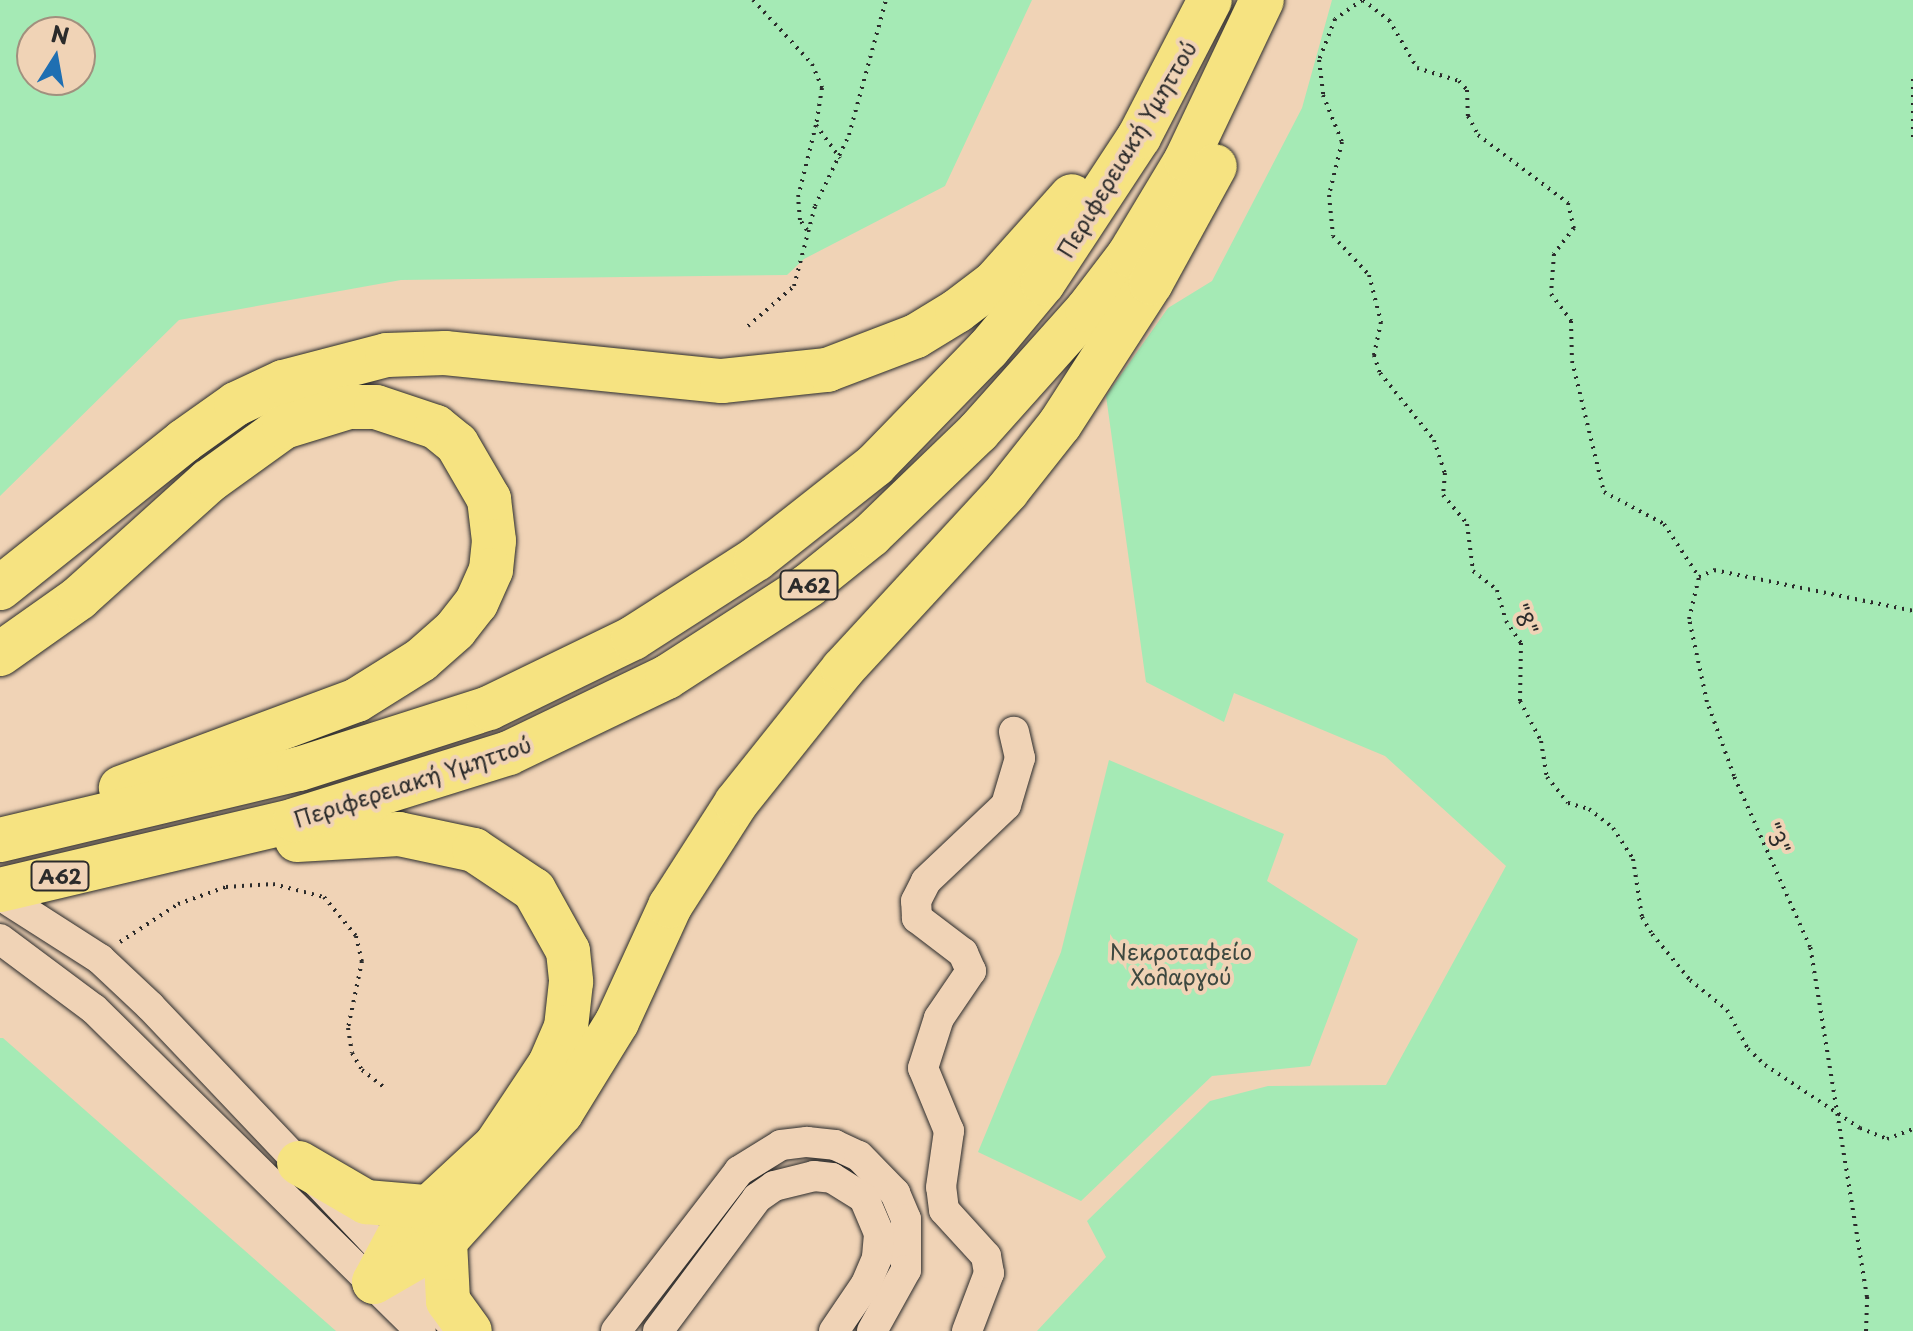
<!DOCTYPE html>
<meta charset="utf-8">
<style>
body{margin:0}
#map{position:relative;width:1913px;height:1331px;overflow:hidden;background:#f0d3b6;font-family:"Playpen Sans",sans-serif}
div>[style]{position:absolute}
.green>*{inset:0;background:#a5eab5}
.path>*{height:4px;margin-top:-2px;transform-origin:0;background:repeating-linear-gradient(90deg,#2b2b2b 0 2px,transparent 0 8px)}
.roads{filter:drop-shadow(0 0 2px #2b2b2b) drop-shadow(0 0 2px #2b2b2b)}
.minor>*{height:30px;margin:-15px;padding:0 15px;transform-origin:15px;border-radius:15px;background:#f0d3b6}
.highway>*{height:44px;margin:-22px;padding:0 22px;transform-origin:22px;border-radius:22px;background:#f6e381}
span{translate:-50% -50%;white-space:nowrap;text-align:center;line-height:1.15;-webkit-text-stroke:8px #f0d3b6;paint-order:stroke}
.shield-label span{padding:2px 6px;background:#f0d3b6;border:2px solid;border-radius:6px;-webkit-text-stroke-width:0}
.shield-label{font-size:20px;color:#2b2b2b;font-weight:700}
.street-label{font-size:22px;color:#2b2b2b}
.park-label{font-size:22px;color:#3d4840}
.north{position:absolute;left:16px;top:16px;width:80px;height:80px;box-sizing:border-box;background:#f0d3b6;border:2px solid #a1907e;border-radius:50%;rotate:11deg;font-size:22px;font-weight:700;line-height:32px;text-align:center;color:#2b2b2b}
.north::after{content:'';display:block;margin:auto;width:28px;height:36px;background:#1f6fb2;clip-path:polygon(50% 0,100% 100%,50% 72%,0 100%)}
</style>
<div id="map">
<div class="green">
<i style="clip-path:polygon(evenodd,0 0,1032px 0,945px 186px,804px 259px,787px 275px,401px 280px,179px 320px,0 496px,0 0,32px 32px,80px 32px,80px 80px,32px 80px,32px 32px)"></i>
<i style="clip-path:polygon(1332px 0,1913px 0,1913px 1331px,1037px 1331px,1106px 1257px,1087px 1221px,1210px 1101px,1268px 1086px,1386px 1085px,1506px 866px,1385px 756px,1234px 693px,1224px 722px,1146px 682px,1106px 396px,1168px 308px,1212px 281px,1302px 108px)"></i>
<i style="clip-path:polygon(1109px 760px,1284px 834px,1267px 881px,1358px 939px,1310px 1066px,1212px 1076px,1081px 1201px,978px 1152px,1061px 952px)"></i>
<i style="clip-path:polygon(0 1038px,3px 1038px,336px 1331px,0 1331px)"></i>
</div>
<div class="path">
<i style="left:753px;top:0;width:87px;rotate:47.3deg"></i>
<i style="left:812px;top:64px;width:26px;rotate:67deg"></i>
<i style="left:822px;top:88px;width:37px;rotate:99deg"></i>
<i style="left:816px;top:125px;width:41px;rotate:54deg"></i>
<i style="left:1362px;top:0;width:33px;rotate:145deg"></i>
<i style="left:1335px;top:19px;width:44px;rotate:111.3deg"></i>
<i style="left:1319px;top:60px;width:35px;rotate:83deg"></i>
<i style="left:1323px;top:95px;width:51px;rotate:68deg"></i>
<i style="left:1342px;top:142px;width:55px;rotate:103.8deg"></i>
<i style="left:1329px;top:195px;width:41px;rotate:84.4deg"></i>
<i style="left:1333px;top:236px;width:53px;rotate:47.3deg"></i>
<i style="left:1369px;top:275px;width:49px;rotate:75.7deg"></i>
<i style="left:1381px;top:322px;width:34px;rotate:102deg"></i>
<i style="left:1374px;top:355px;width:19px;rotate:72deg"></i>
<i style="left:1380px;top:373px;width:86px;rotate:51.1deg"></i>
<i style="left:1434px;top:440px;width:35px;rotate:72deg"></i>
<i style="left:1445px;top:473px;width:22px;rotate:95deg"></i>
<i style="left:1443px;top:495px;width:38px;rotate:50deg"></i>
<i style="left:1467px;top:524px;width:47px;rotate:82.7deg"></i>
<i style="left:1473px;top:571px;width:31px;rotate:38deg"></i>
<i style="left:1497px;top:590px;width:32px;rotate:74deg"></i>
<i style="left:1506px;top:621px;width:27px;rotate:56deg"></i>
<i style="left:1521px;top:643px;width:58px;rotate:91deg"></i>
<i style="left:1520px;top:701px;width:45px;rotate:62.3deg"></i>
<i style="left:1541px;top:741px;width:36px;rotate:81deg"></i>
<i style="left:1547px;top:777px;width:33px;rotate:51deg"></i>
<i style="left:1568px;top:803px;width:22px;rotate:16deg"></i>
<i style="left:1589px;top:809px;width:31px;rotate:38deg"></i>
<i style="left:1613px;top:828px;width:37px;rotate:57deg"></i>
<i style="left:1633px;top:859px;width:59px;rotate:81.2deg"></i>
<i style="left:1642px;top:917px;width:20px;rotate:60deg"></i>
<i style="left:1652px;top:934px;width:60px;rotate:50.4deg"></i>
<i style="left:1690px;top:980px;width:48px;rotate:39deg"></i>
<i style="left:1727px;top:1010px;width:44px;rotate:61.7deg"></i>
<i style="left:1748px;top:1049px;width:23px;rotate:43deg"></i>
<i style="left:1765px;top:1065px;width:114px;rotate:33.6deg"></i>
<i style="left:1860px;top:1128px;width:29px;rotate:22deg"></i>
<i style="left:1887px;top:1139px;width:28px;rotate:-21deg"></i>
<i style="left:1363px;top:0;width:33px;rotate:38deg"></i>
<i style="left:1389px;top:20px;width:56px;rotate:59.7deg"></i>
<i style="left:1417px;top:68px;width:44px;rotate:17.2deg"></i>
<i style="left:1459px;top:81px;width:12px;rotate:48deg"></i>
<i style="left:1467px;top:90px;width:26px;rotate:88deg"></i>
<i style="left:1468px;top:116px;width:21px;rotate:62deg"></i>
<i style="left:1478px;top:135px;width:113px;rotate:37.1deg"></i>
<i style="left:1568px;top:203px;width:26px;rotate:77deg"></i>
<i style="left:1574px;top:228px;width:33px;rotate:128deg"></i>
<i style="left:1554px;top:254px;width:40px;rotate:94.3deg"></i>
<i style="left:1551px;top:294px;width:34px;rotate:53deg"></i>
<i style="left:1571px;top:321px;width:40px;rotate:88.6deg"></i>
<i style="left:1572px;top:361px;width:135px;rotate:76.3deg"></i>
<i style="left:1604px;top:492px;width:68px;rotate:28.1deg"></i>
<i style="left:1664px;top:524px;width:64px;rotate:56.6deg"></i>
<i style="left:1913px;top:79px;width:59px;rotate:90deg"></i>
<i style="left:807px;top:230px;width:12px;rotate:-125deg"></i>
<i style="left:800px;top:220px;width:23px;rotate:-95deg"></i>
<i style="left:798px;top:197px;width:74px;rotate:-76deg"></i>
<i style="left:748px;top:326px;width:61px;rotate:-41deg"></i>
<i style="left:794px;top:286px;width:83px;rotate:-75.3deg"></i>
<i style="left:815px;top:206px;width:79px;rotate:-64.4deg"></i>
<i style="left:849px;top:135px;width:140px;rotate:-74.7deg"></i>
<i style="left:120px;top:942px;width:69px;rotate:-33.2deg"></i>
<i style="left:178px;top:904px;width:51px;rotate:-19.5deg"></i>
<i style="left:226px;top:887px;width:47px;rotate:-3.7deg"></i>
<i style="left:273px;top:884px;width:53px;rotate:14.3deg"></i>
<i style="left:324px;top:897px;width:50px;rotate:50.6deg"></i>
<i style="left:356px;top:936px;width:26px;rotate:77deg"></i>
<i style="left:362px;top:961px;width:68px;rotate:101.8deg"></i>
<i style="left:348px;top:1028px;width:25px;rotate:81deg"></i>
<i style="left:352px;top:1053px;width:20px;rotate:60deg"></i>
<i style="left:362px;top:1070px;width:29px;rotate:38deg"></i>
<i style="left:1866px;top:1331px;width:34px;rotate:-88deg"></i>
<i style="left:1867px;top:1297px;width:355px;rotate:-99.2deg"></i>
<i style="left:1810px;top:947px;width:187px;rotate:-114deg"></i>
<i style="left:1734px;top:776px;width:79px;rotate:-110deg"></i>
<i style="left:1707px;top:702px;width:85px;rotate:-102.2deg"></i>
<i style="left:1689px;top:619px;width:43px;rotate:-76.6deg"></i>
<i style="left:1699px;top:577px;width:17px;rotate:-25deg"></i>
<i style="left:1714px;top:570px;width:203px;rotate:11.6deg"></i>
</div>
<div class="roads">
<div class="minor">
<i style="left:0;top:895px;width:119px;rotate:32.6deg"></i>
<i style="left:100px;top:959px;width:69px;rotate:43.2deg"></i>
<i style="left:150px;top:1006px;width:440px;rotate:46.5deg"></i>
<i style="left:0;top:939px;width:117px;rotate:36.7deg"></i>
<i style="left:94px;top:1009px;width:459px;rotate:44.6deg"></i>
<i style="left:616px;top:1331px;width:202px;rotate:-52.4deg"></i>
<i style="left:739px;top:1171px;width:49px;rotate:-31.8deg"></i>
<i style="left:781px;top:1145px;width:26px;rotate:-7deg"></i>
<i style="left:807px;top:1142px;width:28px;rotate:6deg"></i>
<i style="left:835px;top:1145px;width:26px;rotate:25deg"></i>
<i style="left:859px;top:1156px;width:52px;rotate:45.8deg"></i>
<i style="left:895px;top:1193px;width:28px;rotate:67deg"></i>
<i style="left:906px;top:1219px;width:51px;rotate:90deg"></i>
<i style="left:906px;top:1270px;width:70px;rotate:119.1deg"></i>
<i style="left:658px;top:1331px;width:166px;rotate:-53.3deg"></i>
<i style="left:757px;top:1198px;width:21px;rotate:-35deg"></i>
<i style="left:774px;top:1186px;width:41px;rotate:-14deg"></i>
<i style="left:814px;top:1176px;width:18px;rotate:6deg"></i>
<i style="left:832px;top:1178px;width:38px;rotate:32deg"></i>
<i style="left:864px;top:1198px;width:39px;rotate:67deg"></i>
<i style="left:879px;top:1234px;width:24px;rotate:95deg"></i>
<i style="left:877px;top:1258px;width:28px;rotate:113deg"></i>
<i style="left:866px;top:1284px;width:57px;rotate:124.2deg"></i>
<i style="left:967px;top:1331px;width:62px;rotate:-69.2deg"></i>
<i style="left:989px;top:1273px;width:17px;rotate:-100deg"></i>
<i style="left:986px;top:1256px;width:62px;rotate:-132.4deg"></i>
<i style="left:944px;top:1210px;width:23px;rotate:-97deg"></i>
<i style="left:941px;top:1187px;width:57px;rotate:-81.9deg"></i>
<i style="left:949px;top:1131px;width:68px;rotate:-112.4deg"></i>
<i style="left:923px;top:1068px;width:52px;rotate:-72.3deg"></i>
<i style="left:939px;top:1018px;width:57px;rotate:-55.8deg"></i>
<i style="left:971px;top:971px;width:20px;rotate:-114deg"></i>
<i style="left:963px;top:953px;width:58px;rotate:-142.7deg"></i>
<i style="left:917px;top:918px;width:17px;rotate:-93deg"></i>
<i style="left:916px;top:901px;width:22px;rotate:-63deg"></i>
<i style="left:926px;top:881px;width:110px;rotate:-43.5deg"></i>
<i style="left:1006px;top:805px;width:49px;rotate:-73.4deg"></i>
<i style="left:1020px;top:758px;width:27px;rotate:-103deg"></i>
</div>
<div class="highway">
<i style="left:0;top:588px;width:236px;rotate:-38.6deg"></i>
<i style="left:184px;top:441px;width:64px;rotate:-35.4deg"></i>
<i style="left:236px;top:404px;width:52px;rotate:-25.1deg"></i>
<i style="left:283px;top:382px;width:107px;rotate:-14.6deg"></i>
<i style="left:387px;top:355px;width:58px;rotate:-2deg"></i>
<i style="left:445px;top:353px;width:278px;rotate:5.8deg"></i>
<i style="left:722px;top:381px;width:106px;rotate:-6deg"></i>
<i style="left:827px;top:370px;width:95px;rotate:-20.9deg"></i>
<i style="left:916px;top:336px;width:48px;rotate:-31.4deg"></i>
<i style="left:957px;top:311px;width:48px;rotate:-37.3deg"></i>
<i style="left:995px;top:282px;width:115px;rotate:-48.2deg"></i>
<i style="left:0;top:654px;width:97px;rotate:-35.3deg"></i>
<i style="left:79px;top:598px;width:175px;rotate:-42deg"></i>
<i style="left:209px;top:481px;width:92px;rotate:-35.8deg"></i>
<i style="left:284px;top:427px;width:68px;rotate:-17.1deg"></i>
<i style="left:349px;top:407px;width:27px"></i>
<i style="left:376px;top:407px;width:63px;rotate:18.4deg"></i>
<i style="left:436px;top:427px;width:27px;rotate:39deg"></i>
<i style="left:457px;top:444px;width:64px;rotate:59.8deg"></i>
<i style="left:489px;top:499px;width:42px;rotate:83.2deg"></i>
<i style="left:494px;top:541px;width:29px;rotate:96deg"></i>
<i style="left:491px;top:570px;width:36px;rotate:114deg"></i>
<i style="left:476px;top:603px;width:34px;rotate:128deg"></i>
<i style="left:455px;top:630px;width:45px;rotate:138.6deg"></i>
<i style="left:421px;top:660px;width:75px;rotate:148deg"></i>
<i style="left:357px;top:700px;width:252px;rotate:159.6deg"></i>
<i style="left:0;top:840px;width:307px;rotate:-13.4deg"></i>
<i style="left:299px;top:769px;width:200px;rotate:-17.8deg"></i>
<i style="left:489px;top:708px;width:160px;rotate:-25.9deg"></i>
<i style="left:633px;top:638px;width:146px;rotate:-32.7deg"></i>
<i style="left:756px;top:559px;width:152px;rotate:-38.3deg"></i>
<i style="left:875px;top:465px;width:162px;rotate:-45.8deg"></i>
<i style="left:988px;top:349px;width:86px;rotate:-50.2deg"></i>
<i style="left:1043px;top:283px;width:175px;rotate:-56.7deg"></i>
<i style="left:1139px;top:137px;width:154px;rotate:-62.6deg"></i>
<i style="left:297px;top:840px;width:102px;rotate:-3.4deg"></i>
<i style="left:399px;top:834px;width:77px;rotate:12deg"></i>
<i style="left:474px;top:850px;width:72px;rotate:33.7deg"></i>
<i style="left:534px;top:890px;width:70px;rotate:60.9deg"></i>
<i style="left:568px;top:951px;width:31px;rotate:84deg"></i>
<i style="left:571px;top:982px;width:45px;rotate:96.3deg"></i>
<i style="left:566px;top:1027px;width:40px;rotate:113.4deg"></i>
<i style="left:550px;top:1064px;width:97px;rotate:123.7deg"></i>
<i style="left:496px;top:1145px;width:132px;rotate:137.1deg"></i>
<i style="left:399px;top:1235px;width:53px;rotate:118deg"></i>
<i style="left:0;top:890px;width:303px;rotate:-13.3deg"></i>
<i style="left:295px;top:820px;width:224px;rotate:-17.4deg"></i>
<i style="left:509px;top:753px;width:175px;rotate:-25.7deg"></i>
<i style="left:667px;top:677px;width:169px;rotate:-32.9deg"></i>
<i style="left:809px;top:585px;width:80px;rotate:-38.9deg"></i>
<i style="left:871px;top:535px;width:149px;rotate:-43.9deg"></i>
<i style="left:978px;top:432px;width:164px;rotate:-48.2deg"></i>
<i style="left:1087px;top:310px;width:69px;rotate:-52.6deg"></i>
<i style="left:1129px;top:255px;width:111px;rotate:-59deg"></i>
<i style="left:1186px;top:160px;width:177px;rotate:-64.6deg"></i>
<i style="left:299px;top:1163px;width:78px;rotate:30.2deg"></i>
<i style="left:366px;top:1202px;width:59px;rotate:4.8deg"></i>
<i style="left:445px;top:1241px;width:60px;rotate:87.1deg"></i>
<i style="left:448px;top:1301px;width:37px;rotate:54deg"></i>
<i style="left:374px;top:1282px;width:82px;rotate:-30deg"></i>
<i style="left:445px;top:1241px;width:173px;rotate:-47.8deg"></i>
<i style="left:561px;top:1113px;width:107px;rotate:-58.4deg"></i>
<i style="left:617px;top:1022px;width:128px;rotate:-65.4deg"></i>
<i style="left:670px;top:906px;width:122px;rotate:-57.3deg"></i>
<i style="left:736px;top:803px;width:171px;rotate:-51.4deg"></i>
<i style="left:843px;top:669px;width:242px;rotate:-47.3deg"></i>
<i style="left:1007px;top:491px;width:85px;rotate:-51.7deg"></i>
<i style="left:1060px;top:424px;width:168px;rotate:-57.2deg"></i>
<i style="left:1151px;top:283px;width:133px;rotate:-61.3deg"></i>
</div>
</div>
<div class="shield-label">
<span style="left:809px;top:585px">Α62</span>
<span style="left:60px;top:876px">Α62</span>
</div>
<div class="street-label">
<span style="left:1126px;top:149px;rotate:-59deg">Περιφερειακή Υμηττού</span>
<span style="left:1526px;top:619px;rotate:68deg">"8"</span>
<span style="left:412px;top:781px;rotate:-18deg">Περιφερειακή Υμηττού</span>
<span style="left:1778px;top:838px;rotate:67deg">"3"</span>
</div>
<div class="park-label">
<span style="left:1181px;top:963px">Νεκροταφείο<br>Χολαργού</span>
</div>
<div class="north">N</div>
</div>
